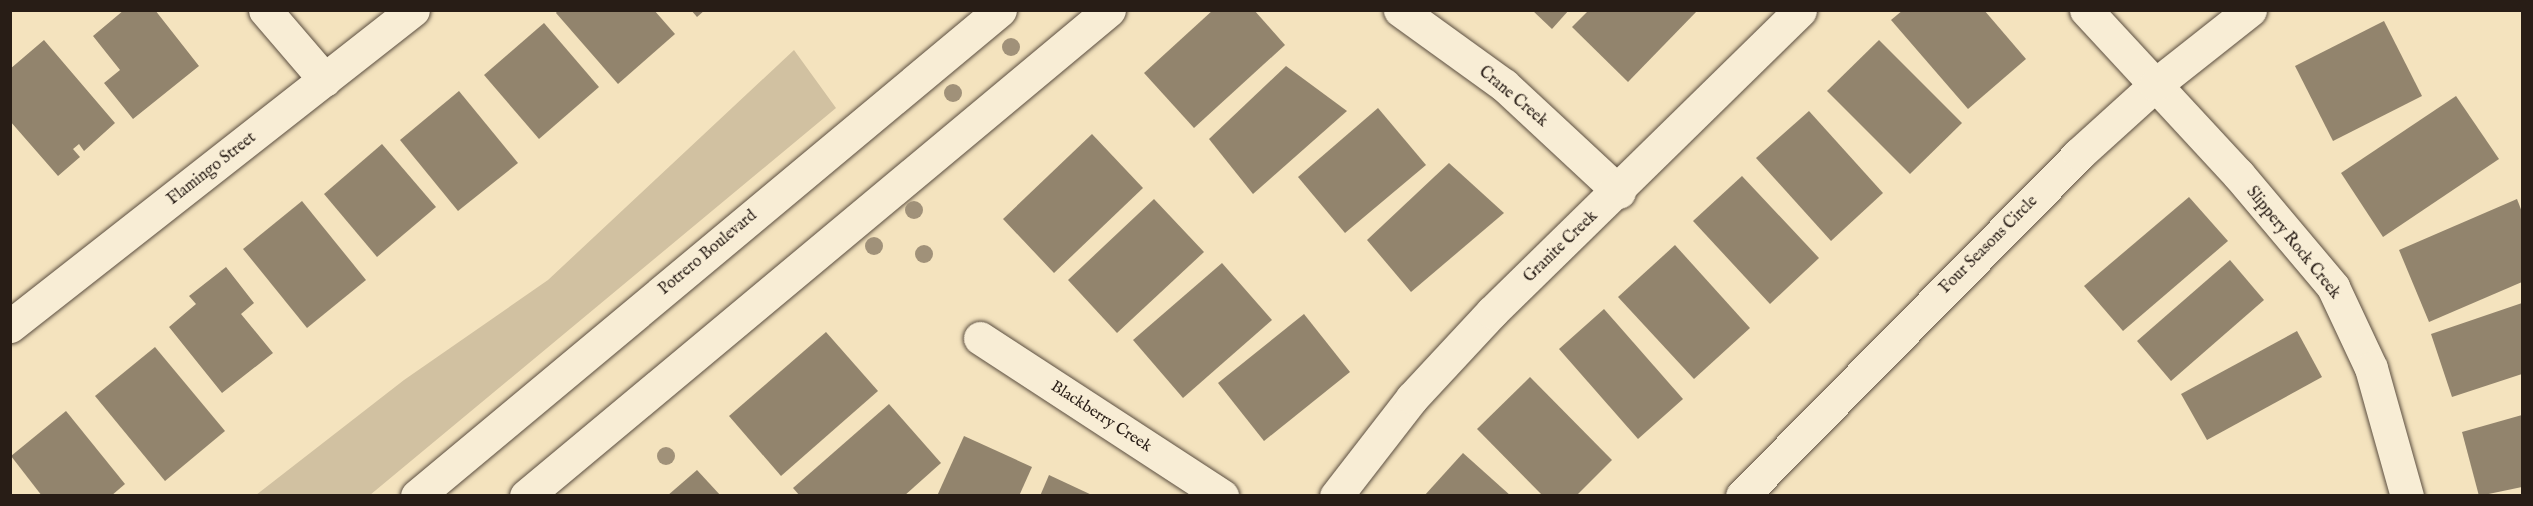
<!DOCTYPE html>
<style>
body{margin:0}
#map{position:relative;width:2533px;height:506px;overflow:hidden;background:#f4e3be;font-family:"IM FELL English",serif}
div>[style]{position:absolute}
.green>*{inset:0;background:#d1c1a1}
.building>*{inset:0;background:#92846d}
.roads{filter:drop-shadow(0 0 2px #5b4e40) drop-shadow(0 0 2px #5b4e40)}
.street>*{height:33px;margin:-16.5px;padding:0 16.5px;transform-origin:16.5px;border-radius:16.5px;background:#f8edd5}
.secondary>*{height:33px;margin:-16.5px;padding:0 16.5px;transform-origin:16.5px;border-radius:16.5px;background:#f8edd5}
.trees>*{width:18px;height:18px;margin:-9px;border-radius:50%;background:#a09179}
span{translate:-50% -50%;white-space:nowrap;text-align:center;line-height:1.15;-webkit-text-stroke:5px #f8edd5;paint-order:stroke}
.street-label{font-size:16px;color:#281d16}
.frame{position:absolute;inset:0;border:12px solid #281d16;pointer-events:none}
</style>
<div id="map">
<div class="green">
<i style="clip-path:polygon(794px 50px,836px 108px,370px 495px,256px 495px,404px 380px,548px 280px)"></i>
</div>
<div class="building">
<i style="clip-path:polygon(124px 10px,155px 10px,199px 66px,133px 119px,104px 83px,120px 70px,93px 36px)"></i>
<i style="clip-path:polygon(558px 10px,654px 10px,675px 34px,618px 84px,556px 13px)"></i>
<i style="clip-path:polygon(691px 10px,705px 10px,697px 17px)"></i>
<i style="clip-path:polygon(1213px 10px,1254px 10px,1285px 45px,1194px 128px,1144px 73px)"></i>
<i style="clip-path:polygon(1532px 10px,1569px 10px,1552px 29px)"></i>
<i style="clip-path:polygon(1589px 10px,1698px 10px,1628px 82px,1572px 27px)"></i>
<i style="clip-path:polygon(1903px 10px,1984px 10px,2026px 59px,1968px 109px,1891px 20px)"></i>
<i style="clip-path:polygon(2384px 21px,2422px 96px,2333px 141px,2295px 66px)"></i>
<i style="clip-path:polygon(544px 23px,599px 87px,539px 139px,484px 75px)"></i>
<i style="clip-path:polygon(44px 40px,115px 123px,84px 151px,79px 144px,73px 149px,80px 157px,58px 176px,10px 121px,10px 69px)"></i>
<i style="clip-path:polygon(1879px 40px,1962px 123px,1910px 174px,1827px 91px)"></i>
<i style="clip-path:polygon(1286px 66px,1347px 111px,1253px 194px,1209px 139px)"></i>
<i style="clip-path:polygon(459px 91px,518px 163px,458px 211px,400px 140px)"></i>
<i style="clip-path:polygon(2456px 96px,2499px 159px,2383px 237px,2341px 173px)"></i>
<i style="clip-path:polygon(1378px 108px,1426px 165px,1345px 233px,1298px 177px)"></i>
<i style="clip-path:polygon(1809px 111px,1883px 193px,1831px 241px,1756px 158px)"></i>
<i style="clip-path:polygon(1092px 134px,1143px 188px,1054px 273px,1003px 219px)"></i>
<i style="clip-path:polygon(382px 144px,436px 207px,377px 257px,324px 194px)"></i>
<i style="clip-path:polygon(1449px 163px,1504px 213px,1411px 292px,1367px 240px)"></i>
<i style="clip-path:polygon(1742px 176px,1819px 258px,1770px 304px,1693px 221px)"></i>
<i style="clip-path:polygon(2189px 197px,2228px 241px,2123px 331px,2084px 286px)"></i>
<i style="clip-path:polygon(1154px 199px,1204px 252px,1117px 333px,1068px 280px)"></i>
<i style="clip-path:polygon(2517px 199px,2522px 212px,2522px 282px,2429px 322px,2399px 250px)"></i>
<i style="clip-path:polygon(302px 201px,366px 280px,307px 328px,243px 249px)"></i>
<i style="clip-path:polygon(1675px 245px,1750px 328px,1694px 379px,1618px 297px)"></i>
<i style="clip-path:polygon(2230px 260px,2264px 300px,2171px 381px,2137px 341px)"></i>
<i style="clip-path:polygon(1222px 263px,1272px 320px,1183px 398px,1133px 340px)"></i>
<i style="clip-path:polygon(226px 267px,254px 303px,241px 314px,273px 353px,222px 393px,169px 327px,196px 304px,189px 296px)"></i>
<i style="clip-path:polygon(2522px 303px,2522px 374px,2452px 397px,2431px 334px)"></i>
<i style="clip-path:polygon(1604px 309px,1683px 399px,1638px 439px,1559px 349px)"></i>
<i style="clip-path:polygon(1304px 314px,1350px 372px,1264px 441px,1218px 383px)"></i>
<i style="clip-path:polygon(2297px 331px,2322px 377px,2207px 440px,2181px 394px)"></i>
<i style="clip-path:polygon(826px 332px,878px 391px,781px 476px,729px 416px)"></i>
<i style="clip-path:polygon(155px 347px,225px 431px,165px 481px,95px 396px)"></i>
<i style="clip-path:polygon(1530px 377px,1612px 460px,1576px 496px,1543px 496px,1477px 429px)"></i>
<i style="clip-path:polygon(889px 404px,941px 463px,904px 496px,800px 496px,793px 488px)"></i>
<i style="clip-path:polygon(66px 411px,125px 484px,111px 496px,42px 496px,11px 456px)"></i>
<i style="clip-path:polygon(2522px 415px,2522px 487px,2479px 496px,2462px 432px)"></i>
<i style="clip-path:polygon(964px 436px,1032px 467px,1019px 496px,937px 496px)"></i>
<i style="clip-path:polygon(1463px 453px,1511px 496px,1424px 496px)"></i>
<i style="clip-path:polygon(697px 470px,721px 496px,667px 496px)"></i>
<i style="clip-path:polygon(1049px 475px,1094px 496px,1040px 496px)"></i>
</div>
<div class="roads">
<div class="street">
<i style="left:265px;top:10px;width:92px;rotate:49.4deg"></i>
<i style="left:1400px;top:10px;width:128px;rotate:35.8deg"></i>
<i style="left:1504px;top:85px;width:157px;rotate:42.9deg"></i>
<i style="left:2086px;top:10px;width:224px;rotate:47.2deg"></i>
<i style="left:2238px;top:174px;width:148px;rotate:49.9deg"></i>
<i style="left:2333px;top:287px;width:89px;rotate:64.9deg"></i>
<i style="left:2371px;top:368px;width:133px;rotate:74.3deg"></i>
<i style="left:10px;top:326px;width:512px;rotate:-38.1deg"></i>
<i style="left:980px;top:338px;width:289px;rotate:33.1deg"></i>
<i style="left:1336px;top:496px;width:124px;rotate:-52.2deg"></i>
<i style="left:1412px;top:398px;width:117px;rotate:-47.1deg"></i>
<i style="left:1492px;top:312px;width:431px;rotate:-44.4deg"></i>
<i style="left:1742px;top:496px;width:480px;rotate:-45.4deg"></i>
<i style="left:2079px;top:154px;width:103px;rotate:-42.2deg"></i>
<i style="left:2155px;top:85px;width:121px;rotate:-38.3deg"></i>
</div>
<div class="secondary">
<i style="left:417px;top:496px;width:759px;rotate:-39.82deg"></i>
<i style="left:526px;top:496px;width:759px;rotate:-39.82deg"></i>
</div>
</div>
<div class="trees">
<i style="left:1011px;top:47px"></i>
<i style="left:953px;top:93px"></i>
<i style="left:914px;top:210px"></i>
<i style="left:874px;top:246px"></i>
<i style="left:924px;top:254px"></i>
<i style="left:666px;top:456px"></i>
</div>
<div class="street-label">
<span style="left:1513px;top:97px;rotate:40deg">Crane Creek</span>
<span style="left:212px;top:169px;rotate:-38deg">Flamingo Street</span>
<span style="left:2293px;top:243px;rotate:51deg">Slippery Rock Creek</span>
<span style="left:1989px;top:245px;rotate:-45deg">Four Seasons Circle</span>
<span style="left:1561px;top:247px;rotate:-44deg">Granite Creek</span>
<span style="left:708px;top:253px;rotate:-40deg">Potrero Boulevard</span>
<span style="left:1101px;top:417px;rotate:33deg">Blackberry Creek</span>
</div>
<div class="frame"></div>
</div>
